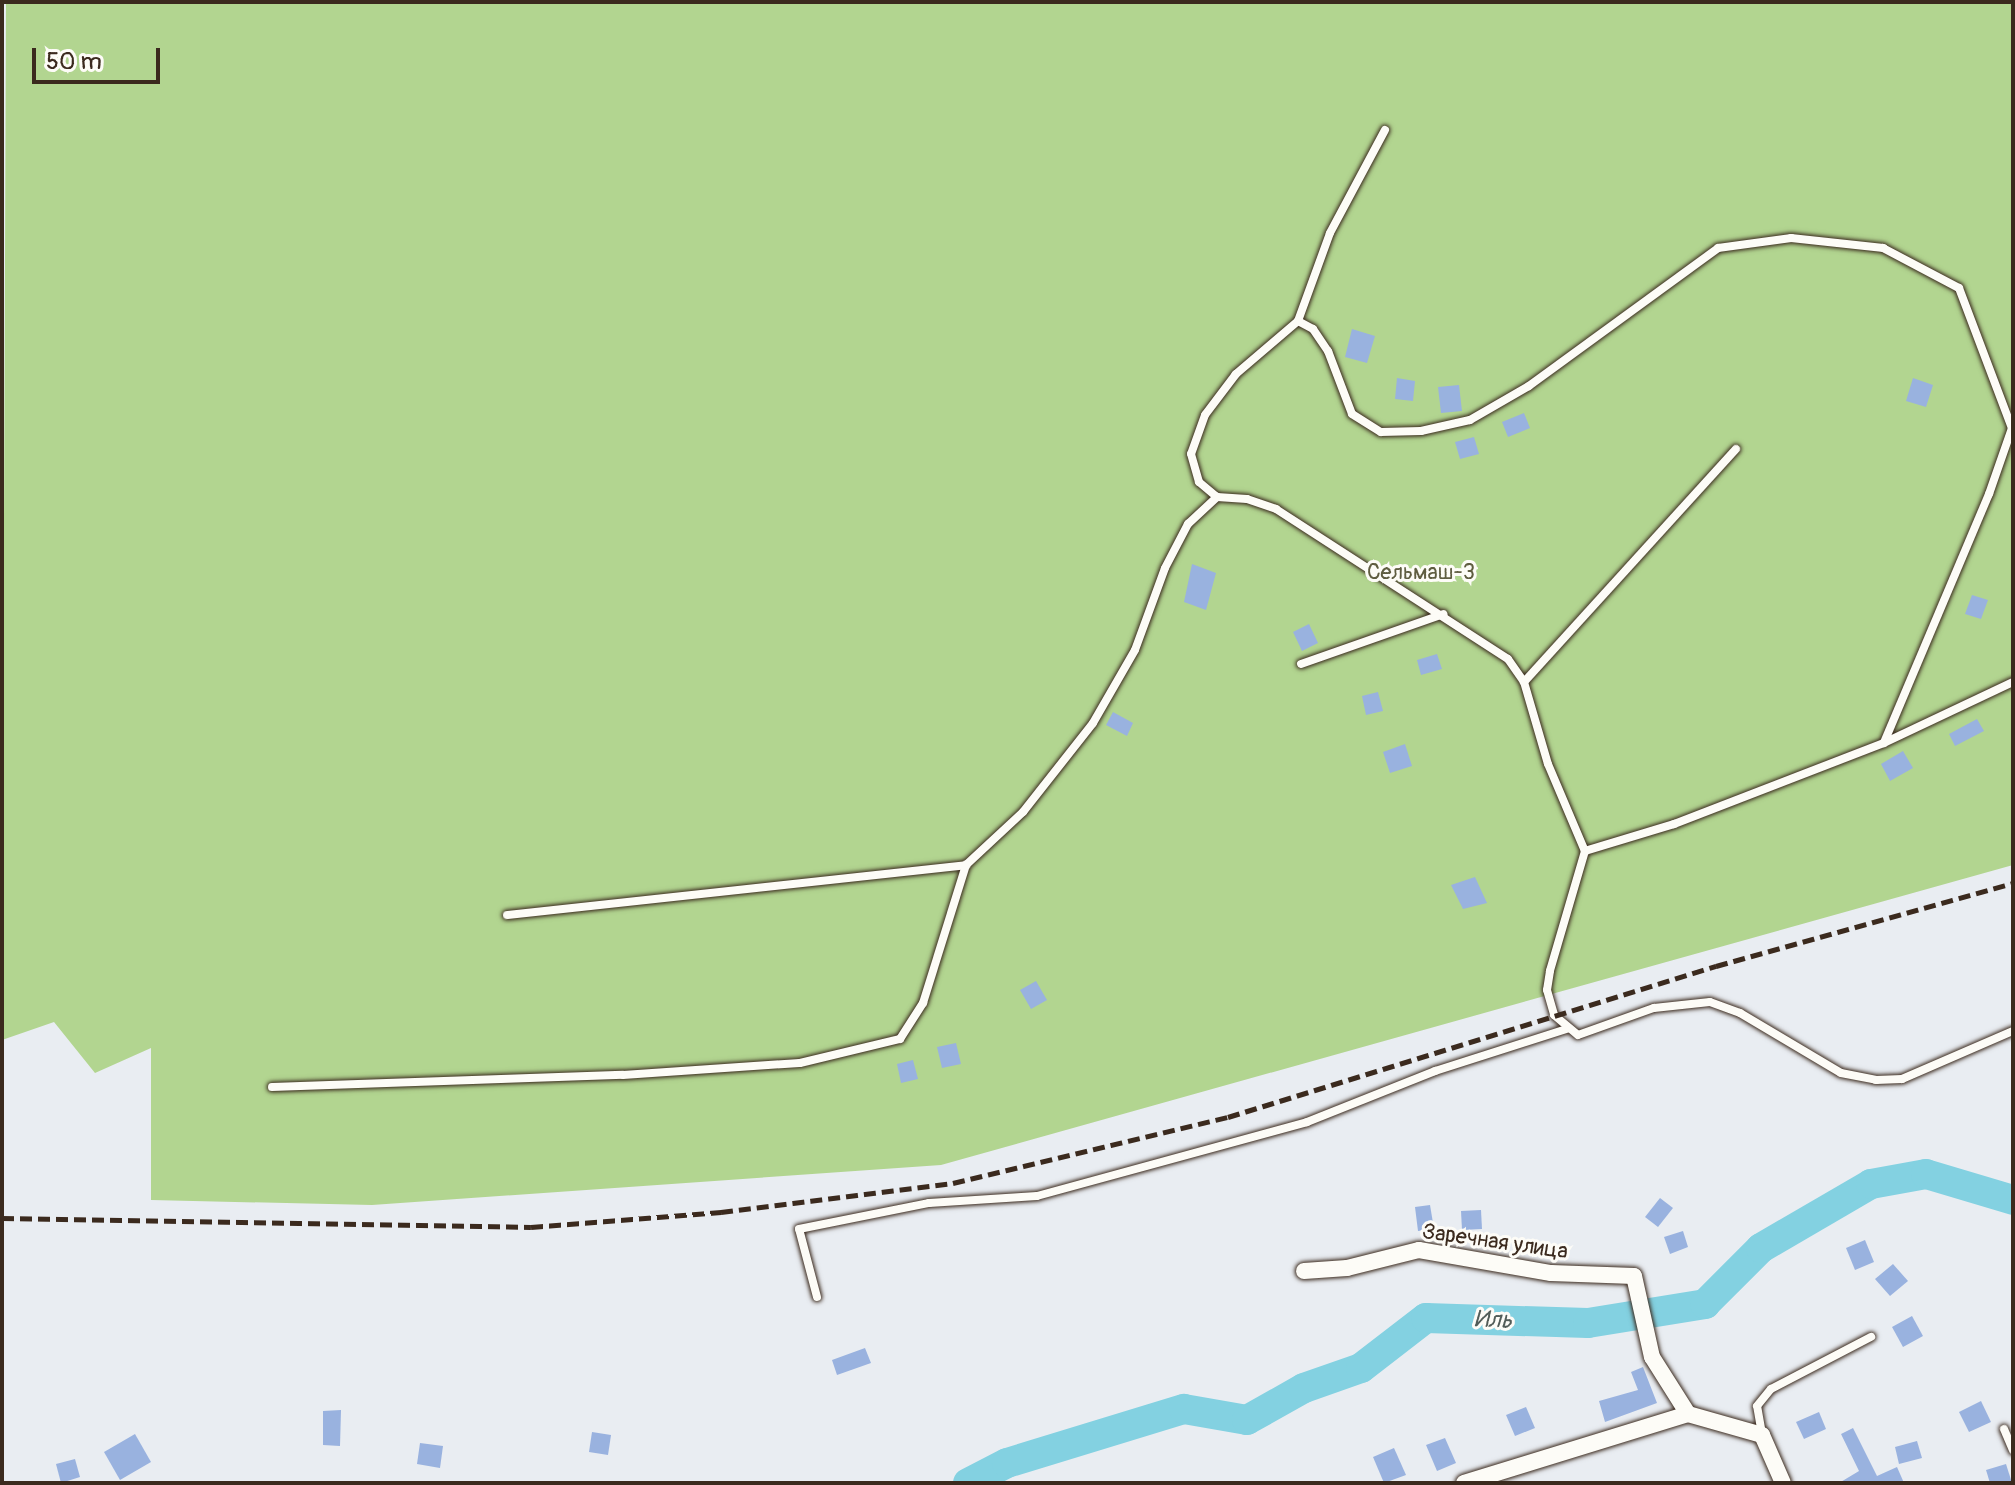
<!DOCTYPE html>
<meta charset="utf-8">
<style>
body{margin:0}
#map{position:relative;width:2015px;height:1485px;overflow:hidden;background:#e9edf2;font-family:Pangolin,sans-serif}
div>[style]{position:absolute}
.green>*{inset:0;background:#b2d590}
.river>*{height:30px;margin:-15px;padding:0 15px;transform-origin:15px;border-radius:15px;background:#83d1e1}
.building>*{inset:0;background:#99b2df}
.roads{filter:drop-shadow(0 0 2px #3b2a1e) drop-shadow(0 0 2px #3b2a1e)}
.service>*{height:8px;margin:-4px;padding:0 4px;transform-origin:4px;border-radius:4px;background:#fdfcf7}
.minor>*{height:16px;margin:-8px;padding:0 8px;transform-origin:8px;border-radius:8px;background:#fdfcf7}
.rail>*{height:5px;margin-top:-2.5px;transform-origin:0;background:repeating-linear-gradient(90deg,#3b2a1e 0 12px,transparent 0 18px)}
span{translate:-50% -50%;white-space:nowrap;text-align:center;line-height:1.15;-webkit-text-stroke:6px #fdfcf7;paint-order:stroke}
.park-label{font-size:22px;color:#5f5d40}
.street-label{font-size:22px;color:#3b2a1e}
.water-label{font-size:24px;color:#515c58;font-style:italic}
.frame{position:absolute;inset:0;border:4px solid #3b2a1e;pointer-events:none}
.scale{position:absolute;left:32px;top:48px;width:128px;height:36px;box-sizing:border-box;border:4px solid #3b2a1e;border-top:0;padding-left:10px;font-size:24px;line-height:28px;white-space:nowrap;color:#3b2a1e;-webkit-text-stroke:6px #fdfcf7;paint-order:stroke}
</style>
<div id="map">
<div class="green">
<i style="clip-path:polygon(6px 2px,2013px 2px,2013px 865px,941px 1165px,372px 1205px,151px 1200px,151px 1048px,95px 1073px,54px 1022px,2px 1040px)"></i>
</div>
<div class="river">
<i style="left:968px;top:1483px;width:44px;rotate:-27.1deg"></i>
<i style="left:1007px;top:1463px;width:185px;rotate:-17deg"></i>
<i style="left:1184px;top:1409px;width:64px;rotate:9.9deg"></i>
<i style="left:1247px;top:1420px;width:65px;rotate:-29.3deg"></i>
<i style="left:1304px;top:1388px;width:60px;rotate:-19.3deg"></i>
<i style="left:1361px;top:1368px;width:82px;rotate:-37.6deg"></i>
<i style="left:1426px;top:1318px;width:162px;rotate:1.8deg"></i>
<i style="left:1588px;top:1323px;width:119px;rotate:-9.2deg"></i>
<i style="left:1705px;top:1304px;width:79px;rotate:-45deg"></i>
<i style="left:1761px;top:1248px;width:127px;rotate:-30.2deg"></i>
<i style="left:1871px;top:1184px;width:56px;rotate:-10.3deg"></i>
<i style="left:1926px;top:1174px;width:91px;rotate:16.6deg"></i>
</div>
<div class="building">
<i style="clip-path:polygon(1352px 329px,1375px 336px,1367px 363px,1345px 357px)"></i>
<i style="clip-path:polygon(1397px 378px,1415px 381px,1413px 401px,1395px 399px)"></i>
<i style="clip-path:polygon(1913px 378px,1933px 385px,1926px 407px,1906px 401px)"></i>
<i style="clip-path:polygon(1459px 385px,1462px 411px,1441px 413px,1438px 387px)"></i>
<i style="clip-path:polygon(1524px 413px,1530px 428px,1508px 437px,1502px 422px)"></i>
<i style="clip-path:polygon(1474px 437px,1479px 454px,1460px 459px,1455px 442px)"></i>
<i style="clip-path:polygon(1192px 564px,1216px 573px,1206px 610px,1184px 602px)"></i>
<i style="clip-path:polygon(1972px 595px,1988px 600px,1981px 619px,1965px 614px)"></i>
<i style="clip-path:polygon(1309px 624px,1318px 643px,1302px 651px,1293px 632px)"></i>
<i style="clip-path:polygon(1437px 654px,1442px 669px,1421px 675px,1417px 660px)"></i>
<i style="clip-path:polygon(1378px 692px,1383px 711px,1366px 715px,1362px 696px)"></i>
<i style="clip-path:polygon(1113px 712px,1133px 723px,1127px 736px,1106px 725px)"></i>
<i style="clip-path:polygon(1977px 719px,1984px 731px,1955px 746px,1949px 734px)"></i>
<i style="clip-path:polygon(1405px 744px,1412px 766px,1390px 773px,1383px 752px)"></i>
<i style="clip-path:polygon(1903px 751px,1913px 768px,1890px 781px,1881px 764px)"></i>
<i style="clip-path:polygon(1475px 877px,1487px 903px,1463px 909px,1451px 885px)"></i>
<i style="clip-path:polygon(1036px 981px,1047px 1000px,1031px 1009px,1020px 990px)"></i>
<i style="clip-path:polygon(956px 1043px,961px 1064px,942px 1068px,937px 1047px)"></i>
<i style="clip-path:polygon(913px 1060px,918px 1079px,901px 1083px,897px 1064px)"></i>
<i style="clip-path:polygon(1660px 1198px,1673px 1208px,1658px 1227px,1645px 1217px)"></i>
<i style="clip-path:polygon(1430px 1205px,1434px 1229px,1418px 1231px,1415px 1207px)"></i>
<i style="clip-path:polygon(1481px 1210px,1482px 1229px,1462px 1230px,1461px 1211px)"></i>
<i style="clip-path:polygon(1683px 1231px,1688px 1247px,1670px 1254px,1664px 1237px)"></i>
<i style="clip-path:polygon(1865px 1240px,1874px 1262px,1855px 1270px,1846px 1248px)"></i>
<i style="clip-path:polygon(1893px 1264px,1908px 1281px,1890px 1296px,1875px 1279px)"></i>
<i style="clip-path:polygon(1912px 1316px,1923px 1336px,1903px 1347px,1892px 1327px)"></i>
<i style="clip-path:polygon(865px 1348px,871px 1363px,837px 1375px,832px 1360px)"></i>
<i style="clip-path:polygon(1643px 1367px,1657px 1403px,1605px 1422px,1599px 1401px,1638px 1390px,1631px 1372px)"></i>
<i style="clip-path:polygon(1981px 1401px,1991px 1422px,1969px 1432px,1959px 1412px)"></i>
<i style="clip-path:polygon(1526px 1407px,1535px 1428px,1515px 1436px,1506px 1415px)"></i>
<i style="clip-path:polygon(341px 1410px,340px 1446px,323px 1445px,323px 1411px)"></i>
<i style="clip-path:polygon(1819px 1412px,1826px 1429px,1804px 1439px,1796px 1422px)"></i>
<i style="clip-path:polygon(1853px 1428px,1877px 1476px,1897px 1467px,1904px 1483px,1839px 1483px,1859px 1471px,1841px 1434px)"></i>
<i style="clip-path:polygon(592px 1432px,611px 1435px,608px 1455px,589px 1452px)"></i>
<i style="clip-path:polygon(135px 1434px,151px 1462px,120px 1480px,104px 1452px)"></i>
<i style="clip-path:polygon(1445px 1438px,1456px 1463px,1437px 1471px,1426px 1445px)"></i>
<i style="clip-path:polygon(1917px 1441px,1922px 1458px,1899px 1464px,1895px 1447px)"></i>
<i style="clip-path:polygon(420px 1443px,443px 1446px,440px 1468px,417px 1464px)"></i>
<i style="clip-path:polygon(1394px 1448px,1406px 1475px,1384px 1483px,1373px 1457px)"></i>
<i style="clip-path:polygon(75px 1459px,80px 1477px,61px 1483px,56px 1464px)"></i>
<i style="clip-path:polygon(2006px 1464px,2012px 1483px,1990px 1483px,1986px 1470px)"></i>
</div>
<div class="roads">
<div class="service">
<i style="left:1385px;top:130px;width:117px;rotate:118.1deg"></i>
<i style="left:1330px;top:233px;width:94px;rotate:110deg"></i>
<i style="left:1298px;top:321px;width:82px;rotate:139.5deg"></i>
<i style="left:1236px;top:374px;width:51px;rotate:127.1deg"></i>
<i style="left:1205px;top:415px;width:41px;rotate:109.7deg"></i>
<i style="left:1191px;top:454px;width:29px;rotate:74deg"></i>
<i style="left:1199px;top:482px;width:23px;rotate:40deg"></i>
<i style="left:1217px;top:497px;width:30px;rotate:4deg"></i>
<i style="left:1247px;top:499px;width:31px;rotate:19deg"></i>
<i style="left:1276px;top:509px;width:276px;rotate:32.9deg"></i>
<i style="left:1508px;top:659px;width:28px;rotate:55deg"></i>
<i style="left:1524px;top:682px;width:85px;rotate:73.7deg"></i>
<i style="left:1548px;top:764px;width:95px;rotate:67deg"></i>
<i style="left:1585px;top:851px;width:125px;rotate:106.3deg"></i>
<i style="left:1550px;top:971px;width:19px;rotate:99deg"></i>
<i style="left:1547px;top:990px;width:26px;rotate:74deg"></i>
<i style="left:1554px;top:1015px;width:31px;rotate:40deg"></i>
<i style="left:1578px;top:1035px;width:81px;rotate:-19.6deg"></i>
<i style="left:1654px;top:1008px;width:56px;rotate:-6.1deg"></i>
<i style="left:1710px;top:1002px;width:32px;rotate:20deg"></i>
<i style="left:1740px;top:1013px;width:117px;rotate:30.7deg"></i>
<i style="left:1841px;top:1073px;width:36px;rotate:11deg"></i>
<i style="left:1876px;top:1080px;width:26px;rotate:-2deg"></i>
<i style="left:1902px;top:1079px;width:121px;rotate:-23.4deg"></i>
<i style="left:1298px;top:321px;width:17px;rotate:28deg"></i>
<i style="left:1313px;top:329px;width:27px;rotate:56deg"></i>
<i style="left:1328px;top:351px;width:67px;rotate:69.1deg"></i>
<i style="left:1352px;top:414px;width:34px;rotate:32deg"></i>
<i style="left:1381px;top:432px;width:40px;rotate:-1.4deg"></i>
<i style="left:1421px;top:431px;width:50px;rotate:-12.7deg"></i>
<i style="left:1470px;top:420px;width:68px;rotate:-30deg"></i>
<i style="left:1529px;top:386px;width:234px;rotate:-36.1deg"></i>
<i style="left:1718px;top:248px;width:74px;rotate:-7.8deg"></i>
<i style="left:1791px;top:238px;width:93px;rotate:6.2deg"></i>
<i style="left:1883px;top:248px;width:86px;rotate:27.8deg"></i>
<i style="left:1959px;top:288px;width:150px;rotate:69.3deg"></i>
<i style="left:2012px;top:428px;width:70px;rotate:109.2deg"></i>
<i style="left:1989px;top:494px;width:270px;rotate:112.9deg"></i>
<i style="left:1301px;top:664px;width:151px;rotate:-19.3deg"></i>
<i style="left:1524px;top:682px;width:315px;rotate:-47.7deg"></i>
<i style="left:1585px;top:851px;width:93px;rotate:-16.9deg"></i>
<i style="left:1674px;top:824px;width:225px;rotate:-21.1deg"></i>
<i style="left:1884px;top:743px;width:143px;rotate:-25.3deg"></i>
<i style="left:507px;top:915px;width:462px;rotate:-6.2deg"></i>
<i style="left:966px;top:865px;width:78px;rotate:-42.9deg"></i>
<i style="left:1023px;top:812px;width:113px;rotate:-51.8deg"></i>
<i style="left:1093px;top:723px;width:84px;rotate:-60.1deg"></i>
<i style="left:1135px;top:650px;width:87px;rotate:-69.9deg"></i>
<i style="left:1165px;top:568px;width:50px;rotate:-62.4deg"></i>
<i style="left:1188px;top:524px;width:40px;rotate:-43deg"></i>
<i style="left:272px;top:1087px;width:351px;rotate:-2deg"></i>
<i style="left:623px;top:1075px;width:177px;rotate:-3.9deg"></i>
<i style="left:800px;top:1063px;width:103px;rotate:-13.5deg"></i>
<i style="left:900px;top:1039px;width:43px;rotate:-57.4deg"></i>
<i style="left:923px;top:1003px;width:145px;rotate:-72.7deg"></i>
<i style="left:817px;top:1297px;width:70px;rotate:-104.8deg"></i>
<i style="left:799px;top:1229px;width:133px;rotate:-11.3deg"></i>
<i style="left:929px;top:1203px;width:108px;rotate:-3.7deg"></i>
<i style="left:1037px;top:1196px;width:280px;rotate:-15.3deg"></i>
<i style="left:1307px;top:1122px;width:138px;rotate:-21.7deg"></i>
<i style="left:1435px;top:1071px;width:139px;rotate:-17.7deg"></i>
<i style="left:2004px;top:1429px;width:23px;rotate:67deg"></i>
<i style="left:1762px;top:1434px;width:28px;rotate:-100deg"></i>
<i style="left:1757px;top:1406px;width:22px;rotate:-51deg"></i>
<i style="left:1771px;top:1389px;width:113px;rotate:-27.5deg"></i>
</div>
<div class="minor">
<i style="left:1304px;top:1271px;width:43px;rotate:-4deg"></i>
<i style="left:1347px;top:1268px;width:74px;rotate:-14deg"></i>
<i style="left:1419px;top:1250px;width:134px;rotate:9.9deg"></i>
<i style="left:1551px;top:1273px;width:83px;rotate:2.1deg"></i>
<i style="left:1634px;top:1276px;width:83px;rotate:77.5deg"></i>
<i style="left:1652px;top:1357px;width:67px;rotate:57.7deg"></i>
<i style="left:1464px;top:1483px;width:234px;rotate:-17.1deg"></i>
<i style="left:1688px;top:1414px;width:77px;rotate:15.8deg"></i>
<i style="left:1762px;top:1435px;width:52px;rotate:66.4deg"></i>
</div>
</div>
<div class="rail">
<i style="left:2px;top:1218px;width:529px;rotate:0.97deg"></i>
<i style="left:531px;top:1227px;width:191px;rotate:-4.5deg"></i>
<i style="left:721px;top:1212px;width:234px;rotate:-7.1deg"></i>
<i style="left:953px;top:1183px;width:283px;rotate:-13.5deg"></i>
<i style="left:1228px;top:1117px;width:511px;rotate:-17.19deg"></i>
<i style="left:1716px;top:966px;width:308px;rotate:-15.6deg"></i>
</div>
<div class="park-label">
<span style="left:1421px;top:573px">Сельмаш-3</span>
</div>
<div class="street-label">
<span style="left:1495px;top:1242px;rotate:8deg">Заречная улица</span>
</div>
<div class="water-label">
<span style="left:1493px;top:1320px;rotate:2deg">Иль</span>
</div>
<div class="frame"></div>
<div class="scale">50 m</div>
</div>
